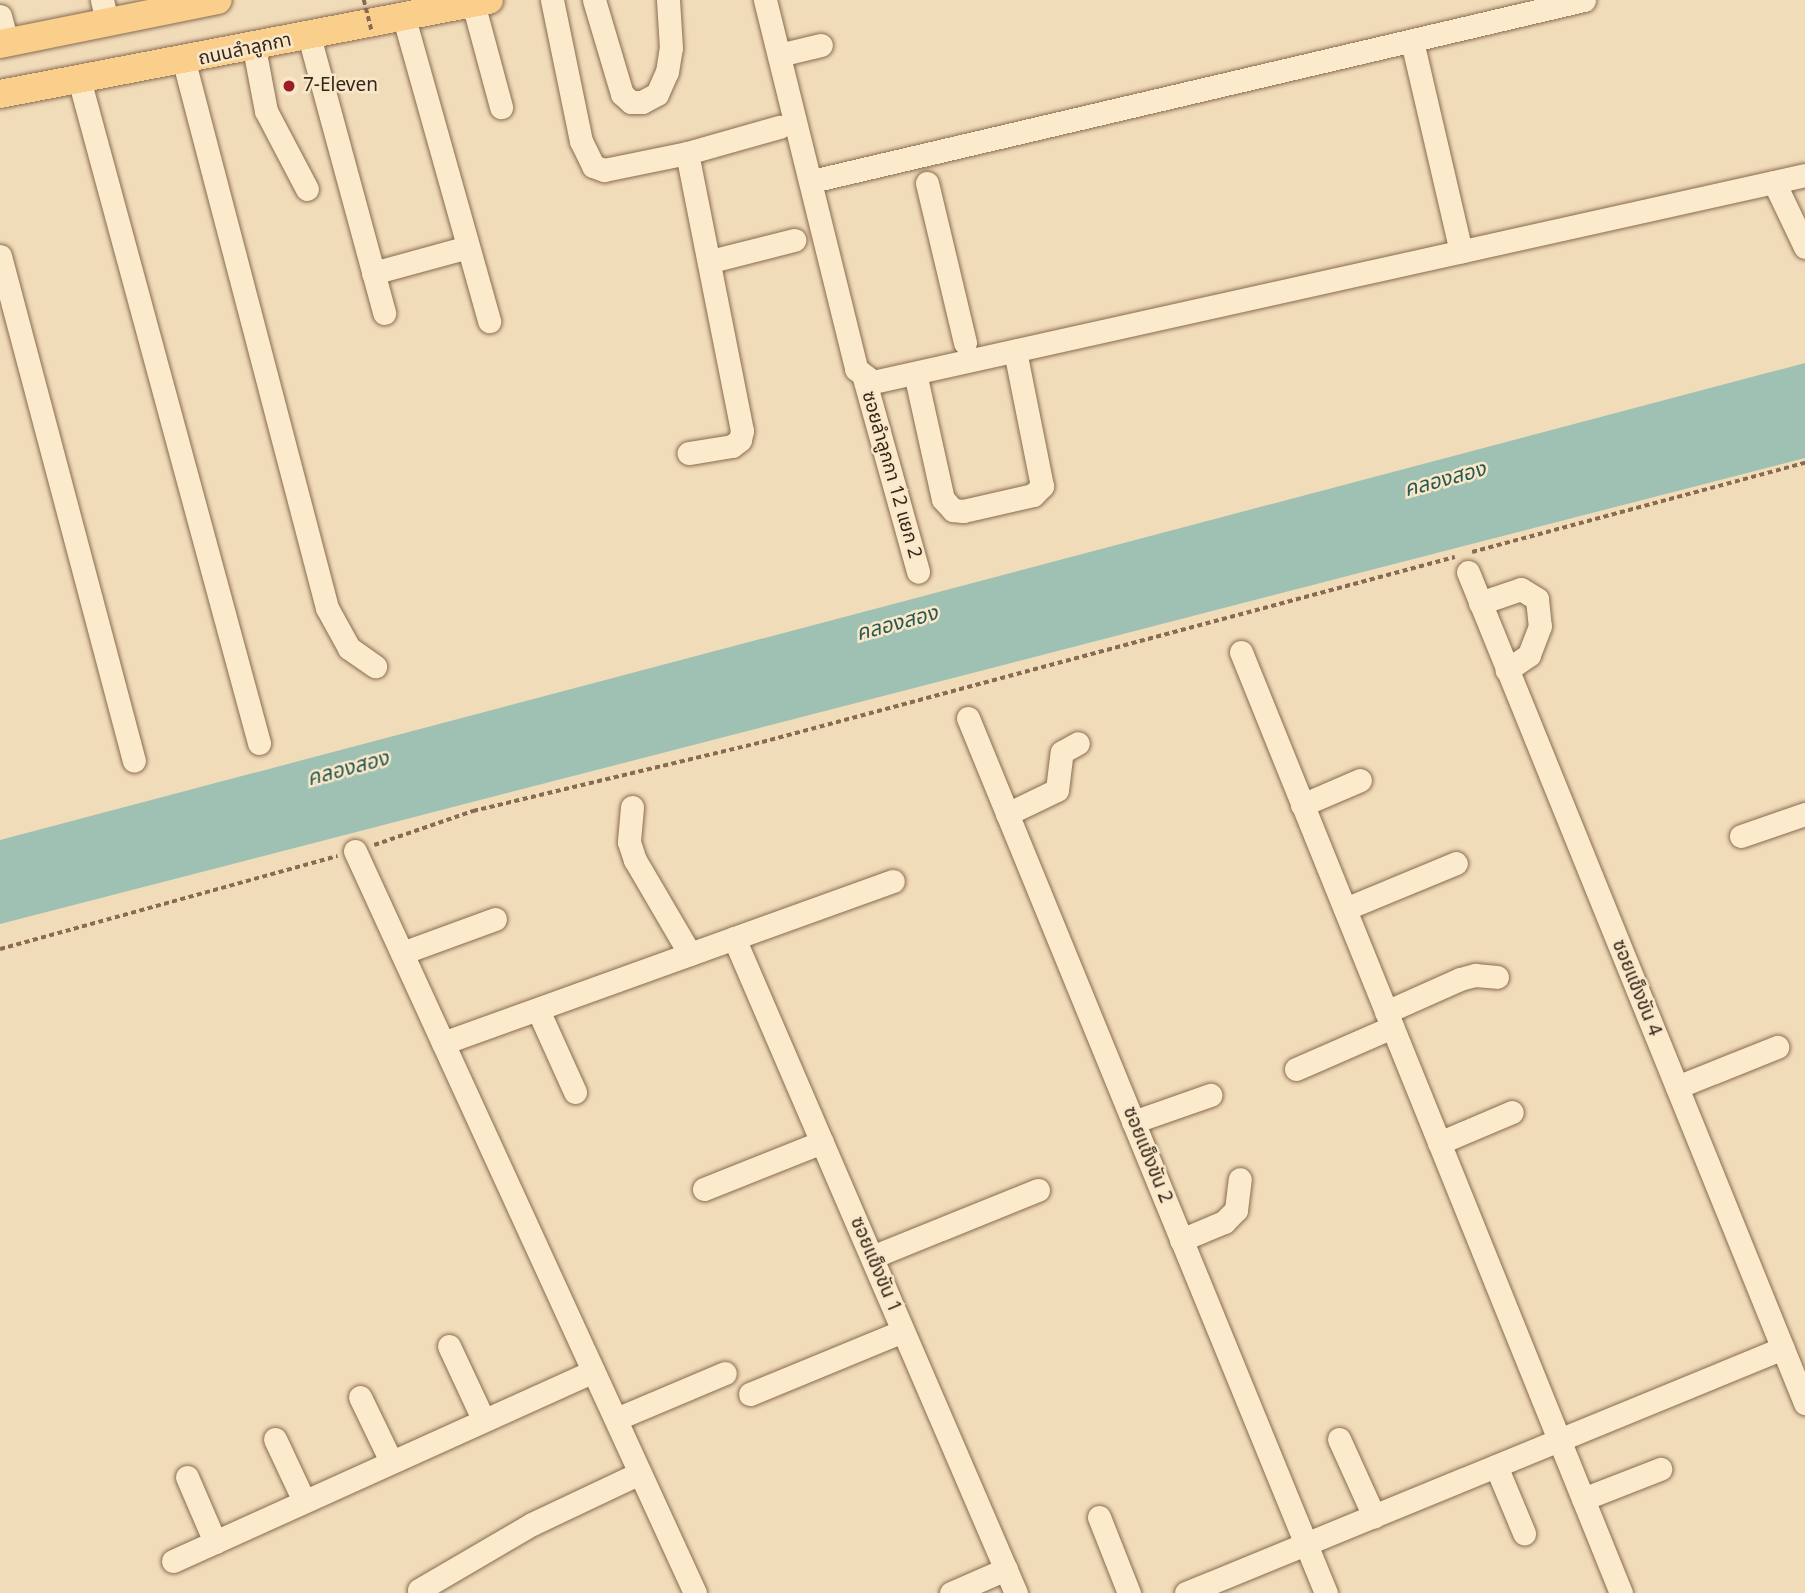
<!DOCTYPE html>
<meta charset="utf-8">
<style>
body{margin:0}
#map{position:relative;width:1805px;height:1593px;overflow:hidden;background:#f1dcb9;font-family:Georgia,"Noto Sans Thai",serif}
div>[style]{position:absolute}
.water>*{inset:0;background:#9ec1b4}
.path>*{height:3.5px;margin-top:-1.75px;transform-origin:0;background:repeating-linear-gradient(90deg,#896b52 0 5px,transparent 0 8.5px)}
.roads{filter:drop-shadow(0 0 2px #896b52) drop-shadow(0 0 2px #896b52)}
.minor>*{height:23px;margin:-11.5px;padding:0 11.5px;transform-origin:11.5px;border-radius:11.5px;background:#fceacc}
.major>*{height:28px;margin:-14px;padding:0 14px;transform-origin:14px;border-radius:14px;background:#facf8b}
.path-bridge>*{height:3.5px;margin-top:-1.75px;transform-origin:0;background:repeating-linear-gradient(90deg,#896b52 0 5px,transparent 0 8.5px)}
.dots>*{width:19px;height:19px;translate:-50% -50%;box-sizing:border-box;border:4px solid #f8e7c9;border-radius:50%}
span{translate:-50% -50%;white-space:nowrap;text-align:center;line-height:1.15;-webkit-text-stroke:5px #f8e7c9;paint-order:stroke}
.street-label{font-size:19px;color:#362519}
.poi-label{font-size:19px;color:#362519}
.left{translate:0 -50%;text-align:left}
.water-label{font-size:21px;color:#275851;font-style:italic}
</style>
<div id="map">
<div class="water">
<i style="clip-path:polygon(1805px 363px,1805px 458px,0 924px,0 840px)"></i>
</div>
<div class="path">
<i style="left:1472px;top:552px;width:345px;rotate:-15deg"></i>
<i style="left:374px;top:845px;width:105px;rotate:-19deg"></i>
<i style="left:473px;top:811px;width:297px;rotate:-13.4deg"></i>
<i style="left:762px;top:742px;width:717px;rotate:-14.95deg"></i>
<i style="left:0;top:949px;width:350px;rotate:-15.4deg"></i>
</div>
<div class="roads">
<div class="minor">
<i style="left:102px;top:0;width:23px;rotate:77deg"></i>
<i style="left:552px;top:0;width:144px;rotate:78.4deg"></i>
<i style="left:581px;top:141px;width:28px;rotate:64deg"></i>
<i style="left:593px;top:166px;width:12px;rotate:20deg"></i>
<i style="left:604px;top:170px;width:85px;rotate:-11.6deg"></i>
<i style="left:687px;top:153px;width:283px;rotate:78.8deg"></i>
<i style="left:742px;top:431px;width:9px;rotate:103deg"></i>
<i style="left:740px;top:440px;width:10px;rotate:143deg"></i>
<i style="left:732px;top:446px;width:44px;rotate:170.8deg"></i>
<i style="left:594px;top:0;width:98px;rotate:73.4deg"></i>
<i style="left:622px;top:94px;width:12px;rotate:42deg"></i>
<i style="left:631px;top:102px;width:11px"></i>
<i style="left:642px;top:102px;width:17px;rotate:-28deg"></i>
<i style="left:657px;top:94px;width:24px;rotate:-66deg"></i>
<i style="left:667px;top:72px;width:24px;rotate:-81deg"></i>
<i style="left:671px;top:48px;width:48px;rotate:-93.6deg"></i>
<i style="left:765px;top:0;width:380px;rotate:76.1deg"></i>
<i style="left:856px;top:369px;width:21px;rotate:37deg"></i>
<i style="left:873px;top:382px;width:955px;rotate:-12.52deg"></i>
<i style="left:473px;top:3px;width:108px;rotate:74.9deg"></i>
<i style="left:0;top:16px;width:28px;rotate:75deg"></i>
<i style="left:404px;top:18px;width:315px;rotate:74.3deg"></i>
<i style="left:309px;top:36px;width:287px;rotate:74.8deg"></i>
<i style="left:1412px;top:41px;width:216px;rotate:76.9deg"></i>
<i style="left:254px;top:48px;width:64px;rotate:79.2deg"></i>
<i style="left:266px;top:111px;width:88px;rotate:62.3deg"></i>
<i style="left:779px;top:55px;width:43px;rotate:-13.4deg"></i>
<i style="left:184px;top:62px;width:564px;rotate:75.32deg"></i>
<i style="left:327px;top:608px;width:46px;rotate:61.2deg"></i>
<i style="left:349px;top:648px;width:32px;rotate:35deg"></i>
<i style="left:79px;top:79px;width:688px;rotate:74.83deg"></i>
<i style="left:687px;top:153px;width:96px;rotate:-15.8deg"></i>
<i style="left:812px;top:181px;width:793px;rotate:-13.2deg"></i>
<i style="left:1774px;top:182px;width:72px;rotate:64.5deg"></i>
<i style="left:927px;top:183px;width:164px;rotate:76.6deg"></i>
<i style="left:0;top:256px;width:522px;rotate:75.14deg"></i>
<i style="left:711px;top:261px;width:86px;rotate:-14.2deg"></i>
<i style="left:373px;top:273px;width:98px;rotate:-15.3deg"></i>
<i style="left:915px;top:373px;width:129px;rotate:77.5deg"></i>
<i style="left:943px;top:499px;width:15px;rotate:48deg"></i>
<i style="left:953px;top:510px;width:10px;rotate:6deg"></i>
<i style="left:963px;top:511px;width:72px;rotate:-12.9deg"></i>
<i style="left:1033px;top:495px;width:13px;rotate:-45deg"></i>
<i style="left:1042px;top:486px;width:138px;rotate:-101.3deg"></i>
<i style="left:864px;top:378px;width:201px;rotate:74.4deg"></i>
<i style="left:1468px;top:572px;width:897px;rotate:67.93deg"></i>
<i style="left:1480px;top:603px;width:43px;rotate:-18.9deg"></i>
<i style="left:1521px;top:589px;width:19px;rotate:32deg"></i>
<i style="left:1537px;top:599px;width:27px;rotate:84deg"></i>
<i style="left:1540px;top:626px;width:31px;rotate:111deg"></i>
<i style="left:1529px;top:655px;width:27px;rotate:146deg"></i>
<i style="left:1241px;top:652px;width:1015px;rotate:68.01deg"></i>
<i style="left:968px;top:718px;width:945px;rotate:67.75deg"></i>
<i style="left:1302px;top:805px;width:63px;rotate:-23.3deg"></i>
<i style="left:632px;top:807px;width:35px;rotate:95deg"></i>
<i style="left:629px;top:842px;width:19px;rotate:72deg"></i>
<i style="left:635px;top:860px;width:109px;rotate:59.7deg"></i>
<i style="left:1007px;top:814px;width:55px;rotate:-25.6deg"></i>
<i style="left:1057px;top:790px;width:38px;rotate:-83deg"></i>
<i style="left:1062px;top:752px;width:18px;rotate:-29deg"></i>
<i style="left:1741px;top:836px;width:68px;rotate:-19deg"></i>
<i style="left:355px;top:851px;width:816px;rotate:65.38deg"></i>
<i style="left:1345px;top:909px;width:120px;rotate:-22.5deg"></i>
<i style="left:734px;top:938px;width:713px;rotate:66.71deg"></i>
<i style="left:402px;top:953px;width:99px;rotate:-20.1deg"></i>
<i style="left:538px;top:1010px;width:90px;rotate:65.7deg"></i>
<i style="left:1386px;top:1012px;width:81px;rotate:-24deg"></i>
<i style="left:1460px;top:979px;width:16px;rotate:-15deg"></i>
<i style="left:1475px;top:975px;width:22px;rotate:5deg"></i>
<i style="left:443px;top:1043px;width:478px;rotate:-19.8deg"></i>
<i style="left:1296px;top:1069px;width:105px;rotate:-23.6deg"></i>
<i style="left:1677px;top:1087px;width:108px;rotate:-21.8deg"></i>
<i style="left:1133px;top:1122px;width:82px;rotate:-19.3deg"></i>
<i style="left:1439px;top:1143px;width:79px;rotate:-23deg"></i>
<i style="left:704px;top:1189px;width:127px;rotate:-21.7deg"></i>
<i style="left:1181px;top:1240px;width:47px;rotate:-22.7deg"></i>
<i style="left:1224px;top:1222px;width:17px;rotate:-45deg"></i>
<i style="left:1236px;top:1210px;width:31px;rotate:-83deg"></i>
<i style="left:872px;top:1257px;width:179px;rotate:-22deg"></i>
<i style="left:449px;top:1346px;width:81px;rotate:65deg"></i>
<i style="left:750px;top:1394px;width:165px;rotate:-22.4deg"></i>
<i style="left:360px;top:1397px;width:71px;rotate:64.2deg"></i>
<i style="left:616px;top:1419px;width:118px;rotate:-22.9deg"></i>
<i style="left:275px;top:1439px;width:68px;rotate:64.9deg"></i>
<i style="left:1339px;top:1439px;width:85px;rotate:65.6deg"></i>
<i style="left:1496px;top:1466px;width:73px;rotate:67.3deg"></i>
<i style="left:187px;top:1477px;width:71px;rotate:66.7deg"></i>
<i style="left:1583px;top:1499px;width:83px;rotate:-21.3deg"></i>
<i style="left:1099px;top:1517px;width:82px;rotate:68.5deg"></i>
<i style="left:173px;top:1561px;width:461px;rotate:-24.3deg"></i>
<i style="left:419px;top:1590px;width:131px;rotate:-30.3deg"></i>
<i style="left:532px;top:1524px;width:119px;rotate:-25.3deg"></i>
<i style="left:951px;top:1593px;width:60px;rotate:-23.6deg"></i>
<i style="left:1186px;top:1593px;width:645px;rotate:-22.31deg"></i>
</div>
<div class="major">
<i style="left:0;top:44px;width:222px;rotate:-11.4deg"></i>
<i style="left:0;top:94px;width:498px;rotate:-10.9deg"></i>
</div>
</div>
<div class="path-bridge">
<i style="left:364px;top:0;width:34px;rotate:76deg"></i>
</div>
<div class="dots">
<i style="left:289px;top:86px;background:#9d1d27"></i>
</div>
<div class="street-label">
<span style="left:245px;top:50px;rotate:-12deg">ถนนลำลูกกา</span>
<span style="left:891px;top:475px;rotate:74deg">ซอยลําลูกกา 12 แยก 2</span>
<span style="left:1636px;top:988px;rotate:68deg">ซอยแข็งขัน 4</span>
<span style="left:1147px;top:1155px;rotate:68deg">ซอยแข็งขัน 2</span>
<span style="left:875px;top:1265px;rotate:67deg">ซอยแข็งขัน 1</span>
</div>
<div class="poi-label">
<span class="left" style="left:303px;top:86px">7-Eleven</span>
</div>
<div class="water-label">
<span style="left:1445px;top:480px;rotate:-15deg">คลองสอง</span>
<span style="left:897px;top:624px;rotate:-15deg">คลองสอง</span>
<span style="left:348px;top:769px;rotate:-15deg">คลองสอง</span>
</div>
</div>
